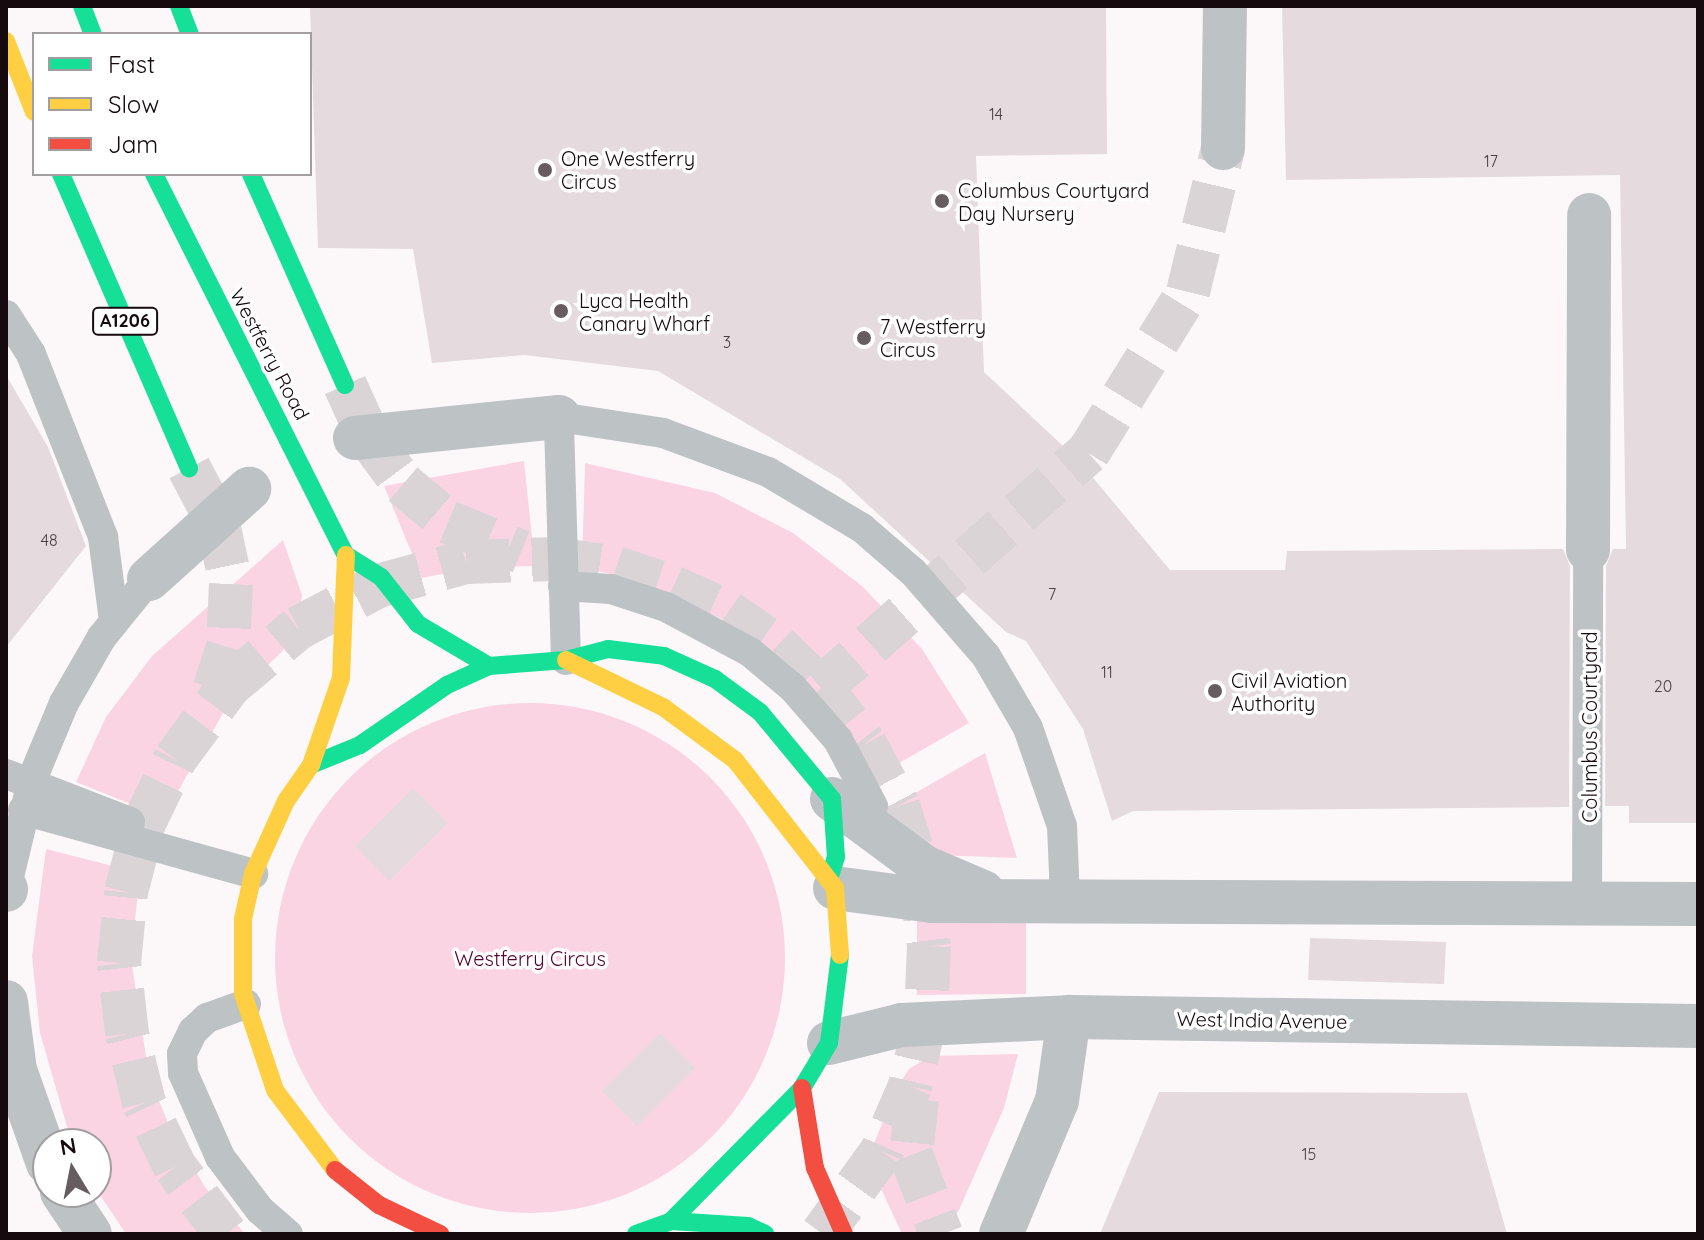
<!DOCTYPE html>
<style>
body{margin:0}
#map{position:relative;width:1704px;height:1240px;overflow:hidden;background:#fcf8fa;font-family:Quicksand,sans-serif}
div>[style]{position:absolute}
.green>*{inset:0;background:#fbd4e3}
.round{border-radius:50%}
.building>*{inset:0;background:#e5dbdf}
.street-tunnel>*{height:44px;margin-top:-22px;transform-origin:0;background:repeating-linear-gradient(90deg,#dad4d7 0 44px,transparent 0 66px)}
.primary-tunnel>*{height:44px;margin-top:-22px;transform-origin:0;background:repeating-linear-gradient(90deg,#dad4d7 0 44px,transparent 0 66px)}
.lane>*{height:30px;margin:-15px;padding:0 15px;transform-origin:15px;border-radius:15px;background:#bdc2c4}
.street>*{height:44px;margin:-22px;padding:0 22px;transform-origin:22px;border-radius:22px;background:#bdc2c4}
.fast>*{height:18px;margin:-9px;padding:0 9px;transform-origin:9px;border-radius:9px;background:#16e098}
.slow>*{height:18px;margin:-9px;padding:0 9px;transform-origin:9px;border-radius:9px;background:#ffcf43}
.jam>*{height:18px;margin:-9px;padding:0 9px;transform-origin:9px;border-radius:9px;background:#f24e42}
.dots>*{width:22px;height:22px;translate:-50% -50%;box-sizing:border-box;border:4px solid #fff;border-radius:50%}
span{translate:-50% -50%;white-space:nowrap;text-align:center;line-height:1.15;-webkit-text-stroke:7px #fff;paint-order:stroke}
.number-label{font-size:16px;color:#4a3e43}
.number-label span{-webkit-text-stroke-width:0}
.shield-label span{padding:2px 6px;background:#fff;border:2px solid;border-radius:6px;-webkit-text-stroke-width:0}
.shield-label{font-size:18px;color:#170a0f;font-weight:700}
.poi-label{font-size:20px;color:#170a0f}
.left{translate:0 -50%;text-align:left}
.street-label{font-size:20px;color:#170a0f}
.park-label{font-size:20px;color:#550231}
.frame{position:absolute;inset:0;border:8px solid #170a0f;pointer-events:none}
.legend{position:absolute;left:32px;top:32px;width:280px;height:144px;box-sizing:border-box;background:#fff;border:2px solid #a29d9f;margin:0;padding:10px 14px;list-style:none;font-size:24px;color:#170a0f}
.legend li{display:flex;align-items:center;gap:16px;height:40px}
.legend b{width:40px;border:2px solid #a29d9f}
.north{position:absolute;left:32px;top:1128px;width:80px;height:80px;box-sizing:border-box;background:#fff;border:2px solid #a29d9f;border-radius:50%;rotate:350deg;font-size:22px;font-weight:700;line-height:32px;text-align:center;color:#170a0f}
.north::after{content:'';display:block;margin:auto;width:28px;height:36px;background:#675d61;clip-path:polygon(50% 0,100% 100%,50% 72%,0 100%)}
</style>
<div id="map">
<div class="green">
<i style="clip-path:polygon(524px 461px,535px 566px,472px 568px,422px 578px,384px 486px)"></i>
<i style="clip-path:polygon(585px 463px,715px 493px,793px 533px,862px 586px,922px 649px,969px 723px,875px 777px,807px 683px,737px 626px,630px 578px,582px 568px)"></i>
<i style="clip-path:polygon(283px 540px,302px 595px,296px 638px,229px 703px,163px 817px,76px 782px,106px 717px,152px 656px)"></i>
<i class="round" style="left:275px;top:703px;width:510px;height:510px"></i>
<i style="clip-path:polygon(985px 753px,1017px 858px,937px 855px,902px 832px,889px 808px)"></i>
<i style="clip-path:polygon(46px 849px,140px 873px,131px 958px,149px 1076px,171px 1130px,205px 1187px,245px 1234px,126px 1234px,96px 1189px,96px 1144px,72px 1144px,40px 1033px,32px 956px)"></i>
<i style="clip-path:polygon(1026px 917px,1026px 994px,917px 995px,917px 918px)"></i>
<i style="clip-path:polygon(1018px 1054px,1004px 1108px,959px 1210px,943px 1234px,902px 1234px,876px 1178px,873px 1146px,896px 1089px,909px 1069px,930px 1056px)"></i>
</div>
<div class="building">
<i style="clip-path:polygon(310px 6px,1106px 6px,1107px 154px,976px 156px,984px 372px,1079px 461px,1170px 570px,1285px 570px,1287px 551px,1563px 549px,1570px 566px,1569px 807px,1133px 811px,1112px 821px,1083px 729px,1026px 641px,1006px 632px,840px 479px,658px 371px,524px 355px,432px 363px,413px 249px,318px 248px)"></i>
<i style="clip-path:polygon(1282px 6px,1698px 6px,1698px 823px,1629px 823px,1629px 806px,1605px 806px,1606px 566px,1613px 549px,1626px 549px,1620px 175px,1286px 180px)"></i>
<i style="clip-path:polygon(6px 375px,48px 447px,86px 546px,6px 647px)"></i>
<i style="clip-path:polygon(413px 788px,448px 823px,389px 881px,355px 846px)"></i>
<i style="clip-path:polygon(1310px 938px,1446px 942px,1444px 984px,1308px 980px)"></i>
<i style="clip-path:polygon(660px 1033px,695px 1068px,637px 1126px,602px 1091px)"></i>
<i style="clip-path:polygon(1159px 1092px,1467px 1093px,1507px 1234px,1100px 1234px)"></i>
</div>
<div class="street-tunnel">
<i style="left:821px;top:688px;width:356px;rotate:-41.4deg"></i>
<i style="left:1088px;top:453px;width:190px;rotate:-58.2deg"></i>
<i style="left:1188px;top:292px;width:148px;rotate:-76.3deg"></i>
</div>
<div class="primary-tunnel">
<i style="left:345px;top:385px;width:58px;rotate:65.6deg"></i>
<i style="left:369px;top:438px;width:57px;rotate:53.5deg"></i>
<i style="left:403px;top:484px;width:59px;rotate:40.2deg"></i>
<i style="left:448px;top:522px;width:79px;rotate:22.3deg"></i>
<i style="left:189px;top:468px;width:62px;rotate:62.2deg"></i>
<i style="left:218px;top:523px;width:62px;rotate:78deg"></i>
<i style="left:231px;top:584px;width:63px;rotate:92.7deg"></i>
<i style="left:228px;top:647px;width:59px;rotate:107.8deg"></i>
<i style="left:917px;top:1099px;width:56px;rotate:96.1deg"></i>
<i style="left:911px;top:1155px;width:85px;rotate:69.2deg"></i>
<i style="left:226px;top:1234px;width:84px;rotate:-127.3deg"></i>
<i style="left:175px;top:1167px;width:71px;rotate:-115.8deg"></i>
<i style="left:144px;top:1103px;width:71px;rotate:-103.8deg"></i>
<i style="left:127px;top:1034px;width:71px;rotate:-96.4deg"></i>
<i style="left:119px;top:963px;width:71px;rotate:-84.4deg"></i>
<i style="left:126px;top:892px;width:71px;rotate:-75.4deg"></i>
<i style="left:144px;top:823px;width:71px;rotate:-64.2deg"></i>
<i style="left:175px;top:759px;width:91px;rotate:-53.5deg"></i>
<i style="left:229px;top:686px;width:90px;rotate:-40deg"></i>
<i style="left:298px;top:628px;width:90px;rotate:-27.7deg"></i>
<i style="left:378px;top:586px;width:91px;rotate:-15.3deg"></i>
<i style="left:466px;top:562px;width:90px;rotate:-1.9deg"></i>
<i style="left:556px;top:559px;width:61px;rotate:8.5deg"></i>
<i style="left:616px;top:568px;width:60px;rotate:18.4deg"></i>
<i style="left:673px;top:587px;width:60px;rotate:24.4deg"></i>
<i style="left:728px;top:612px;width:60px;rotate:34.8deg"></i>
<i style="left:777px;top:646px;width:61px;rotate:43.7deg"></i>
<i style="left:821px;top:688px;width:71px;rotate:51.8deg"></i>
<i style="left:865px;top:744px;width:70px;rotate:62deg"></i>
<i style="left:898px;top:806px;width:72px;rotate:72.3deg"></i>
<i style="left:920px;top:875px;width:72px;rotate:82.8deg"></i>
<i style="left:929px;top:946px;width:71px;rotate:92.4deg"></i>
<i style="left:926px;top:1017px;width:71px;rotate:103.1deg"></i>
<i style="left:910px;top:1086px;width:71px;rotate:113.3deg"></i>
<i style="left:882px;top:1151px;width:102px;rotate:125.9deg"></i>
</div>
<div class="lane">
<i style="left:6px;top:315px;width:46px;rotate:57.3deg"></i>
<i style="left:31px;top:354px;width:197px;rotate:68.5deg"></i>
<i style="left:103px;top:537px;width:84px;rotate:82.5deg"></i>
<i style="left:563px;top:586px;width:48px;rotate:3.6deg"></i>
<i style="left:611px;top:589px;width:58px;rotate:18.1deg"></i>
<i style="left:666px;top:607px;width:95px;rotate:28.2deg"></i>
<i style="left:750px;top:652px;width:56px;rotate:39.9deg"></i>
<i style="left:793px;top:688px;width:69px;rotate:49.1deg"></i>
<i style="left:838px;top:740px;width:75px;rotate:62.1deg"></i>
<i style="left:566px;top:660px;width:243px;rotate:-91.7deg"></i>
<i style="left:559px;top:417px;width:105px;rotate:8.7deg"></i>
<i style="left:663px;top:433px;width:112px;rotate:20.4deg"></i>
<i style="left:768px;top:472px;width:109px;rotate:30.8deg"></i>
<i style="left:862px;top:528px;width:67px;rotate:40.8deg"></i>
<i style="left:913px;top:572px;width:111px;rotate:49deg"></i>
<i style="left:986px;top:656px;width:83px;rotate:59.7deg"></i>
<i style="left:1028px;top:728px;width:104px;rotate:70.9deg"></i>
<i style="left:1062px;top:826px;width:72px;rotate:87.6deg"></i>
<i style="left:6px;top:774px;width:133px;rotate:21.2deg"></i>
<i style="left:23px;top:810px;width:239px;rotate:15.5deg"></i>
<i style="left:6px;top:889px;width:115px;rotate:-76.4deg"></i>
<i style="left:33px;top:777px;width:80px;rotate:-67.3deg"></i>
<i style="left:64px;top:703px;width:76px;rotate:-60.1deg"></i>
<i style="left:102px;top:637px;width:75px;rotate:-51deg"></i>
<i style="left:1587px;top:903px;width:353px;rotate:-89.8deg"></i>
<i style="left:246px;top:1004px;width:41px;rotate:160.3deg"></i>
<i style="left:207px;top:1018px;width:19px;rotate:137deg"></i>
<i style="left:193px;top:1031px;width:25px;rotate:116deg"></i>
<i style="left:182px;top:1054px;width:19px;rotate:87deg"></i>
<i style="left:183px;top:1073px;width:92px;rotate:66.2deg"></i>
<i style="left:220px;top:1157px;width:66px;rotate:53deg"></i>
<i style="left:260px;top:1210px;width:37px;rotate:41deg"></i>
</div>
<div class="street">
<i style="left:1223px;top:148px;width:142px;rotate:-89.2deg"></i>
<i style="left:355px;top:438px;width:205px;rotate:-5.9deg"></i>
<i style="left:1588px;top:550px;width:335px;rotate:-89.8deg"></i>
<i style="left:149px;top:579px;width:135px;rotate:-42deg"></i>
<i style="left:832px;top:799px;width:114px;rotate:36.5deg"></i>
<i style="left:924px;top:867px;width:64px;rotate:23deg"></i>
<i style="left:835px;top:888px;width:98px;rotate:7.6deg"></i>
<i style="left:932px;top:901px;width:766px;rotate:0.22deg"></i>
<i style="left:6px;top:890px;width:1px;rotate:-90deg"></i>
<i style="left:6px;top:1002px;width:69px;rotate:82.5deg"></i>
<i style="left:15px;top:1070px;width:99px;rotate:70.5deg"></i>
<i style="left:829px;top:1043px;width:75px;rotate:-13.9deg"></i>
<i style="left:902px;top:1025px;width:167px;rotate:-2.7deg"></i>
<i style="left:1069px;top:1017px;width:629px;rotate:0.82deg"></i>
<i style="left:62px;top:1192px;width:50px;rotate:56.3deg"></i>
<i style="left:1001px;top:1234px;width:144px;rotate:-67.2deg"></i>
<i style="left:1057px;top:1101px;width:85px;rotate:-81.9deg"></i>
</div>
<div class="fast">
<i style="left:82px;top:6px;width:30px;rotate:69deg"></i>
<i style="left:179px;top:6px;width:30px;rotate:69deg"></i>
<i style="left:61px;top:174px;width:321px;rotate:66.5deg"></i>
<i style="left:154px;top:174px;width:427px;rotate:63.3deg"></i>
<i style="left:346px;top:555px;width:41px;rotate:32.2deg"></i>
<i style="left:381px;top:577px;width:60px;rotate:51.8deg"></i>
<i style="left:418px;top:624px;width:82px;rotate:30.6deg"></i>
<i style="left:251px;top:174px;width:231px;rotate:66deg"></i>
<i style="left:311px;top:765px;width:53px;rotate:-22.2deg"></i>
<i style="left:360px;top:745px;width:106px;rotate:-34.6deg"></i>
<i style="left:447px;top:685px;width:46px;rotate:-24.3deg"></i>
<i style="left:489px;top:666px;width:77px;rotate:-4.5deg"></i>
<i style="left:566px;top:660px;width:43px;rotate:-14.7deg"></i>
<i style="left:608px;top:649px;width:56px;rotate:7.1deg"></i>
<i style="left:664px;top:656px;width:56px;rotate:24.3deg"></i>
<i style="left:715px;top:679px;width:56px;rotate:36.3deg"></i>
<i style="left:760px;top:712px;width:113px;rotate:50.4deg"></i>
<i style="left:832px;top:799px;width:58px;rotate:86.1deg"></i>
<i style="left:836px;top:857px;width:23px;rotate:108deg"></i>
<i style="left:671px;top:1221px;width:187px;rotate:-45.4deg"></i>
<i style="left:802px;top:1088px;width:52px;rotate:-59deg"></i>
<i style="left:829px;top:1043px;width:89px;rotate:-82.9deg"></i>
<i style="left:636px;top:1234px;width:37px;rotate:-20deg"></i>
<i style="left:671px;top:1221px;width:77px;rotate:3.7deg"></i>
<i style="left:748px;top:1226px;width:19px;rotate:25deg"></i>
</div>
<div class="slow">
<i style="left:6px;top:41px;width:76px;rotate:68.5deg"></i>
<i style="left:566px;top:660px;width:108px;rotate:25.9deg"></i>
<i style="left:663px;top:707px;width:89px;rotate:36.4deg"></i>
<i style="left:735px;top:760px;width:162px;rotate:52deg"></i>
<i style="left:835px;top:888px;width:67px;rotate:85.7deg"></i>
<i style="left:335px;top:1170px;width:100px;rotate:-126.9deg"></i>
<i style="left:275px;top:1090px;width:101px;rotate:-108.4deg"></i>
<i style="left:243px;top:994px;width:75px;rotate:-90deg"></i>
<i style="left:243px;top:919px;width:46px;rotate:-77.5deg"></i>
<i style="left:253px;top:874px;width:80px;rotate:-65.7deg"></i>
<i style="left:286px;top:801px;width:44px;rotate:-55.2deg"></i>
<i style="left:311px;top:765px;width:92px;rotate:-71deg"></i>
<i style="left:341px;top:678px;width:123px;rotate:-87.7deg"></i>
</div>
<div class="jam">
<i style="left:802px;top:1088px;width:81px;rotate:80.8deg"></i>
<i style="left:815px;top:1168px;width:72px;rotate:66.3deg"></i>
<i style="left:335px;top:1170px;width:56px;rotate:38.5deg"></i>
<i style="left:379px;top:1205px;width:68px;rotate:25.4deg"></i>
</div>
<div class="dots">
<i style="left:545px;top:170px;background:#675d61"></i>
<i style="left:942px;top:201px;background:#675d61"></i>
<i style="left:561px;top:311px;background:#675d61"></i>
<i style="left:864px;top:338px;background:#675d61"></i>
<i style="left:1215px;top:691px;background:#675d61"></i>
</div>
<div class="number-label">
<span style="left:996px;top:114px">14</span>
<span style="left:1491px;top:161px">17</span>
<span style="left:727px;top:342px">3</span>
<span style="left:49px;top:540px">48</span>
<span style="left:1052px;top:594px">7</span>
<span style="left:1107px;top:672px">11</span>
<span style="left:1663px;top:686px">20</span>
<span style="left:1309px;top:1154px">15</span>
</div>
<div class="shield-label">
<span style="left:125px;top:321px">A1206</span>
</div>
<div class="poi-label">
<span class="left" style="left:561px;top:170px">One Westferry<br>Circus</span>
<span class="left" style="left:958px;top:202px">Columbus Courtyard<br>Day Nursery</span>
<span class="left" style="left:579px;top:312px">Lyca Health<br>Canary Wharf</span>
<span class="left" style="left:880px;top:338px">7 Westferry<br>Circus</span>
<span class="left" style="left:1231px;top:692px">Civil Aviation<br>Authority</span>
</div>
<div class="street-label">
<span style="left:270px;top:354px;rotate:62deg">Westferry Road</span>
<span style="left:1589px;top:727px;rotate:-90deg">Columbus Courtyard</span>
<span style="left:1262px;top:1020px;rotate:1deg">West India Avenue</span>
</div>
<div class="park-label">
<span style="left:530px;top:958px">Westferry Circus</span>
</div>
<div class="frame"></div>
<ul class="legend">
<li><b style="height:10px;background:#16e098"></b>Fast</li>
<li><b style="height:10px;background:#ffcf43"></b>Slow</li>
<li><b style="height:10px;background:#f24e42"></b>Jam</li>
</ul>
<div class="north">N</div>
</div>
